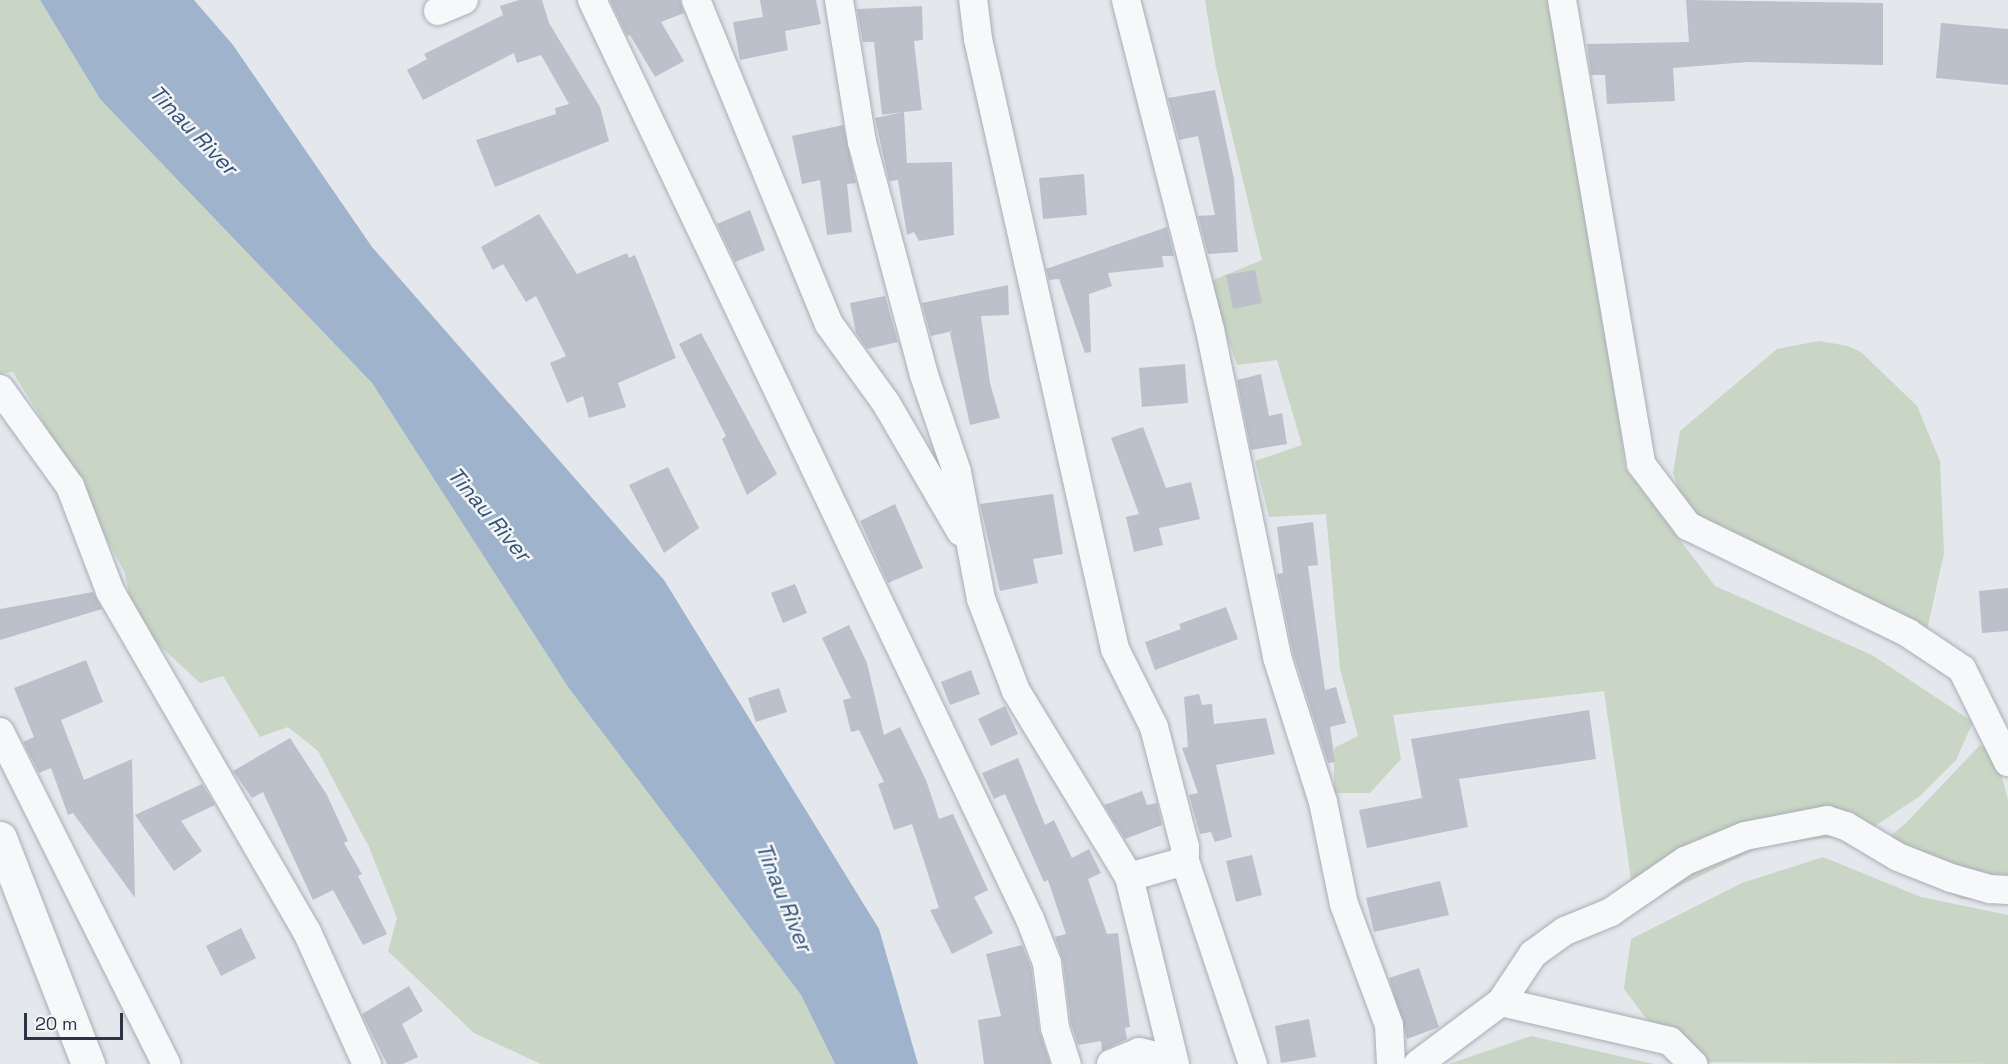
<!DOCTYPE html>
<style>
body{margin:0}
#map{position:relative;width:2008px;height:1064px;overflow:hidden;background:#e4e7ec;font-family:"Space Grotesk",sans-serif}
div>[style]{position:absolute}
.green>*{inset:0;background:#c9d6c5}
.water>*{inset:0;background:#9fb4cc}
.building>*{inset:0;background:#bbc0ca}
.roads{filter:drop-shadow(0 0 2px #a9aeb7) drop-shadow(0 0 2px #a9aeb7)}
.minor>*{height:28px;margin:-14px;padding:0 14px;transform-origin:14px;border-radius:14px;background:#f7f8fa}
.tertiary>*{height:33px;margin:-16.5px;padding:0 16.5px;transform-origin:16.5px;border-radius:16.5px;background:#f7f8fa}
span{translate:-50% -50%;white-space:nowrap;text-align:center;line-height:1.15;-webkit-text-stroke:5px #f4f6f9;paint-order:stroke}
.water-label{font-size:22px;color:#34527a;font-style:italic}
.scale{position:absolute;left:24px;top:1013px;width:99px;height:27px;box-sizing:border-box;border:3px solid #2b3445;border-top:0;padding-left:8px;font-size:18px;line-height:21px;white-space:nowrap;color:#2b3445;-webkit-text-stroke:4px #f4f6f9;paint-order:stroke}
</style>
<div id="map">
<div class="green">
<i style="clip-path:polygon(0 0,40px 0,100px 99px,372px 383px,568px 687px,801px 995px,835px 1064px,541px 1064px,474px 1033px,388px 951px,397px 918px,369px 847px,318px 751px,288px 727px,260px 737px,223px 676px,200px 683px,134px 622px,125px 573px,41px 418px,13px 372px,0 374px)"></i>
<i style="clip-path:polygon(1205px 0,1551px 0,1613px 359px,1625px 468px,1715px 586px,1872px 655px,1973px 722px,1956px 760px,1920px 796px,1863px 834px,1765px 845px,1635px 907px,1604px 691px,1393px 715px,1401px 759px,1370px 793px,1334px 793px,1334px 748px,1358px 736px,1340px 669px,1326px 514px,1269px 517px,1255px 461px,1302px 445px,1277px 360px,1237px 365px,1208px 282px,1262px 260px,1216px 68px)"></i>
<i style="clip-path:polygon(1819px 341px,1848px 346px,1861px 352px,1917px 406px,1940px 461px,1944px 553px,1927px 630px,1685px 509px,1673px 473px,1680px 431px,1777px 349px)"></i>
<i style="clip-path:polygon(1980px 745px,1996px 755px,2008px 800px,2008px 900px,1961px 899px,1871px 852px,1906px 823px)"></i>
<i style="clip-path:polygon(1823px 857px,1921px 897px,2008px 915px,2008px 1064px,1679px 1062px,1624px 989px,1631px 939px,1742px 883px)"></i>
<i style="clip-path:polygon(1531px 1036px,1654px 1064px,1449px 1064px)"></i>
</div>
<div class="water">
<i style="clip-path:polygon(40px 0,194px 0,233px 45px,372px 247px,664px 580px,879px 929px,918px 1064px,835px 1064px,801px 995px,568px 687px,372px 383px,100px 99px)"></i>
</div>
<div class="building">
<i style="clip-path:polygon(519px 0,542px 0,549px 23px,600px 107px,609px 141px,495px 187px,476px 140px,556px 114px,555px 108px,569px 104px,541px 55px,517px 63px,514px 53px,423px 100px,407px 70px,427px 59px,424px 54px,503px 15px,500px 6px)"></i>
<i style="clip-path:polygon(610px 0,680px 0,684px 13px,661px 22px,684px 61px,655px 77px,630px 35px,627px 36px)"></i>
<i style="clip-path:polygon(760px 0,816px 0,821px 24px,785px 31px,788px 50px,740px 60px,733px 22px,763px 17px)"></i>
<i style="clip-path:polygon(1686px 0,1883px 3px,1883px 65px,1748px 62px,1673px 68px,1675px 101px,1607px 104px,1605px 75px,1591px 75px,1587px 44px,1689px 42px)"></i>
<i style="clip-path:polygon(922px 6px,923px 40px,914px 41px,922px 110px,904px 112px,907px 163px,952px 162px,954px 235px,919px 241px,914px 232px,907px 235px,898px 180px,889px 181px,875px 118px,903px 112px,882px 115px,874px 42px,863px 42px,857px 9px)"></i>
<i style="clip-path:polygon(1941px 23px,2008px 29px,2008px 85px,1936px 78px)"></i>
<i style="clip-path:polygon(1215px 90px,1234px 179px,1238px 252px,1208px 254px,1198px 216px,1215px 215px,1198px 136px,1179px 140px,1168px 98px)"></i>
<i style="clip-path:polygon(843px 125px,856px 183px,847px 184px,852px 232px,827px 235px,820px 180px,802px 184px,792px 136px)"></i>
<i style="clip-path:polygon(1084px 174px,1087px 215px,1043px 219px,1039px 178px)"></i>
<i style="clip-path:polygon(750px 210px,765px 250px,735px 262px,717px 224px)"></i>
<i style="clip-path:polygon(539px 214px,577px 274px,627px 253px,629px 258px,635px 255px,676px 358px,618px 383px,626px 407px,589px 418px,583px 396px,567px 403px,550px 363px,566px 356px,536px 296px,526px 302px,503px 264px,493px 270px,481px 247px)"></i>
<i style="clip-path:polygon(1167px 227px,1174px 256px,1162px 256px,1164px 267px,1108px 273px,1112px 286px,1089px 294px,1091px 352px,1085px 353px,1059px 279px,1049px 280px,1046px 269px)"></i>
<i style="clip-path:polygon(1255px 270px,1262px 303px,1233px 309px,1226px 275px)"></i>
<i style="clip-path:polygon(1008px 285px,1009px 315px,981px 316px,990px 383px,1000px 418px,970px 425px,950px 333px,953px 331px,931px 336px,922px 303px)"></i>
<i style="clip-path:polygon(885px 296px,898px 342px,867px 349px,856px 333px,850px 303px)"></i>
<i style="clip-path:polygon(701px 333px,777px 474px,747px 495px,722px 439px,726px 436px,679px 344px)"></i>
<i style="clip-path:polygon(1185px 364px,1188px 403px,1142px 407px,1139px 368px)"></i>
<i style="clip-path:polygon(1261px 374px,1269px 416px,1282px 413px,1287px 444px,1251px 450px,1237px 380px)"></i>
<i style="clip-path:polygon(1143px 427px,1166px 488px,1191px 482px,1200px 519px,1159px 528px,1163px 545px,1134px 552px,1126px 517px,1139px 514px,1111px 438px)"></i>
<i style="clip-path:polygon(668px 467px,699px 528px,664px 553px,629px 485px)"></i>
<i style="clip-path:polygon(1053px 494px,1063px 554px,1033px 559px,1038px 583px,1000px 591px,980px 504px)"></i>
<i style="clip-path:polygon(895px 504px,923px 568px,888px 583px,860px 521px)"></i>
<i style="clip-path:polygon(1313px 522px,1318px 565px,1308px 566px,1325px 690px,1336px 687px,1346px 723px,1330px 727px,1335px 762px,1328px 763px,1293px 653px,1277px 574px,1283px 573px,1277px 527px)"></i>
<i style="clip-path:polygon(795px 584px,807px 613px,783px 623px,771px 593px)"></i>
<i style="clip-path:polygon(2008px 588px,2008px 631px,1982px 633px,1979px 591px)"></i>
<i style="clip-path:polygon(93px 592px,102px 609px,0 640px,0 609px)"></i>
<i style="clip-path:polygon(1226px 607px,1238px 639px,1155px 670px,1145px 642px,1181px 629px,1179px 624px)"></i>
<i style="clip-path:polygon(849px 625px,867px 663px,884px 735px,900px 727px,926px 780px,939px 819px,953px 814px,988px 890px,974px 897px,993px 933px,952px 954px,930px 910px,939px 908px,912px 824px,894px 830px,878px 784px,884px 782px,859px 730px,851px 732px,843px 700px,851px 698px,822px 638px)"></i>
<i style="clip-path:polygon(86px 660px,103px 702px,61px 720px,84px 780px,132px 759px,135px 898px,73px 813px,68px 815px,51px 768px,39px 773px,23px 742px,34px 737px,14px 688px)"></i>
<i style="clip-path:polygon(971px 670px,980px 694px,950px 705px,941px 682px)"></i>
<i style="clip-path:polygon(779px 688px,787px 712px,756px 722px,748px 698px)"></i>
<i style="clip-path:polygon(1199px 694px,1202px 705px,1212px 704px,1214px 724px,1266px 718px,1275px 754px,1216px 765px,1232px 837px,1215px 842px,1211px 832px,1200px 834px,1189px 795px,1198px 793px,1182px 748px,1188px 747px,1184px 697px)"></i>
<i style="clip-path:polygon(1005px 706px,1018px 734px,991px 746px,978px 719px)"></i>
<i style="clip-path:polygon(1589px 710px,1596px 759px,1459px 779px,1468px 827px,1367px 848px,1359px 810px,1422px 798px,1411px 739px)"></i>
<i style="clip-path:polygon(290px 738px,327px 795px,348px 841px,344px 843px,362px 874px,358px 876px,387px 934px,363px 945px,333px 890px,313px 900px,263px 792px,252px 798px,233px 771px)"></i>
<i style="clip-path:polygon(1018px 758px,1045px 825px,1054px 820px,1072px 858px,1089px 849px,1101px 873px,1088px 879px,1107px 934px,1118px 933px,1130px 1027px,1125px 1028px,1127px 1039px,1102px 1051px,1101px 1041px,1078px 1045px,1071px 1024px,1063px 961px,1055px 937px,1066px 934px,1048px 880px,1044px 882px,1005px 794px,994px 799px,982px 773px)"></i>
<i style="clip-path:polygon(202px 784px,215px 805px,181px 821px,202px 851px,174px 871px,135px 815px)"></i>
<i style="clip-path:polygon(1142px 791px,1147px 805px,1157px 803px,1162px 825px,1125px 839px,1104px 805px)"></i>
<i style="clip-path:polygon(1252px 855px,1262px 895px,1236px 902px,1226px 861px)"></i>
<i style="clip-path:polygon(1440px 881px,1449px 915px,1374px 932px,1366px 898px)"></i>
<i style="clip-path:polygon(241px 928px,256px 958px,221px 976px,206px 946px)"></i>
<i style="clip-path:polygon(1022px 945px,1031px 967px,1039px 1030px,1050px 1064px,984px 1064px,978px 1020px,1001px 1016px,986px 954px)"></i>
<i style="clip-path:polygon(1419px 968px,1439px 1027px,1407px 1039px,1389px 978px)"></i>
<i style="clip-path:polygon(409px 986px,423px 1011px,402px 1024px,418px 1057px,403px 1064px,387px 1064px,362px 1014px)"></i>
<i style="clip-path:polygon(1309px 1019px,1316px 1057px,1281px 1063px,1275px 1026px)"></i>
</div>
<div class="roads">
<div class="minor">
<i style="left:592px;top:0;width:1018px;rotate:64.52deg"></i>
<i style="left:1030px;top:919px;width:47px;rotate:68.9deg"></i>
<i style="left:1047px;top:963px;width:65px;rotate:83deg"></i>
<i style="left:1055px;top:1028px;width:38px;rotate:72deg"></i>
<i style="left:696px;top:0;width:350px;rotate:67.7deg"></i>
<i style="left:829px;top:324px;width:97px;rotate:54.2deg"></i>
<i style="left:886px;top:403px;width:149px;rotate:59.8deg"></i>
<i style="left:839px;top:0;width:144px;rotate:80.8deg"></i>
<i style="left:862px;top:142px;width:241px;rotate:75.1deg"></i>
<i style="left:924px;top:375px;width:102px;rotate:71.2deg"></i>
<i style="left:957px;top:472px;width:129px;rotate:79.3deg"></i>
<i style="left:981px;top:599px;width:98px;rotate:69.2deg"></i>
<i style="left:1016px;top:691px;width:218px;rotate:58.7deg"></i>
<i style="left:1129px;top:877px;width:58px;rotate:-15.9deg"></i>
<i style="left:1185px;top:861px;width:14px;rotate:-90deg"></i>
<i style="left:1185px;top:847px;width:124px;rotate:-104.5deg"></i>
<i style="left:1154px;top:727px;width:87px;rotate:-116.6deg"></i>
<i style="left:1115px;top:649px;width:625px;rotate:-102.66deg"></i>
<i style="left:978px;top:39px;width:39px;rotate:-97deg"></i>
<i style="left:1126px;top:0;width:341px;rotate:75.7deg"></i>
<i style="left:1210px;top:330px;width:334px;rotate:78.4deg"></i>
<i style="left:1277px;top:657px;width:152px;rotate:72.4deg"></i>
<i style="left:1323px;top:802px;width:104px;rotate:78.4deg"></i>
<i style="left:1344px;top:904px;width:129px;rotate:69.6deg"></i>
<i style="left:1389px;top:1025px;width:39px;rotate:87deg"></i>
<i style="left:1562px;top:0;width:471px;rotate:80.3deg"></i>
<i style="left:1641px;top:464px;width:78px;rotate:52.8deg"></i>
<i style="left:1688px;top:526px;width:245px;rotate:25.9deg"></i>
<i style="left:1908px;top:633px;width:65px;rotate:33.7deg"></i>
<i style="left:1962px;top:669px;width:104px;rotate:63.7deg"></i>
<i style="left:438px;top:11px;width:28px;rotate:-23deg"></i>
<i style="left:0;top:389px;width:120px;rotate:54.2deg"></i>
<i style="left:70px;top:486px;width:112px;rotate:69.1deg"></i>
<i style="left:110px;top:591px;width:394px;rotate:60deg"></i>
<i style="left:307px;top:932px;width:145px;rotate:65.6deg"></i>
<i style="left:0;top:732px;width:371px;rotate:63.4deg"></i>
<i style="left:1185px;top:861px;width:214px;rotate:71.5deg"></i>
<i style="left:1129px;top:877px;width:193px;rotate:76.2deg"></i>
<i style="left:1501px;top:1002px;width:58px;rotate:-56.3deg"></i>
<i style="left:1533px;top:954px;width:39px;rotate:-36deg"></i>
<i style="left:1565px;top:931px;width:50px;rotate:-22.4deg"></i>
<i style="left:1611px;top:912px;width:90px;rotate:-34.6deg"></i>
<i style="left:1685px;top:861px;width:65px;rotate:-22.6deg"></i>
<i style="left:1745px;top:836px;width:84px;rotate:-11deg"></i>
<i style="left:1827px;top:820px;width:20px;rotate:18deg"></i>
<i style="left:1846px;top:826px;width:61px;rotate:30.8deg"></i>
<i style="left:1898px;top:857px;width:57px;rotate:21.6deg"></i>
<i style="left:1951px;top:878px;width:41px;rotate:15.8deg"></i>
<i style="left:1990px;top:889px;width:18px;rotate:3deg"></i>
<i style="left:1111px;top:1064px;width:30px;rotate:-23deg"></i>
<i style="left:1139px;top:1052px;width:23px;rotate:13deg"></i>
<i style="left:1161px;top:1057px;width:9px;rotate:49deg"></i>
<i style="left:1418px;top:1064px;width:104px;rotate:-36.8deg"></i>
<i style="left:1501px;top:1002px;width:173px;rotate:13deg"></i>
<i style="left:1670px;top:1041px;width:33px;rotate:45deg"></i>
</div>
<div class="tertiary">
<i style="left:0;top:838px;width:243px;rotate:68.7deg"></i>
</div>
</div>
<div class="water-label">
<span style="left:193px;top:130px;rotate:46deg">Tinau River</span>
<span style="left:489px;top:514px;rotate:50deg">Tinau River</span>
<span style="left:784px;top:897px;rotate:68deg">Tinau River</span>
</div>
<div class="scale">20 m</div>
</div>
